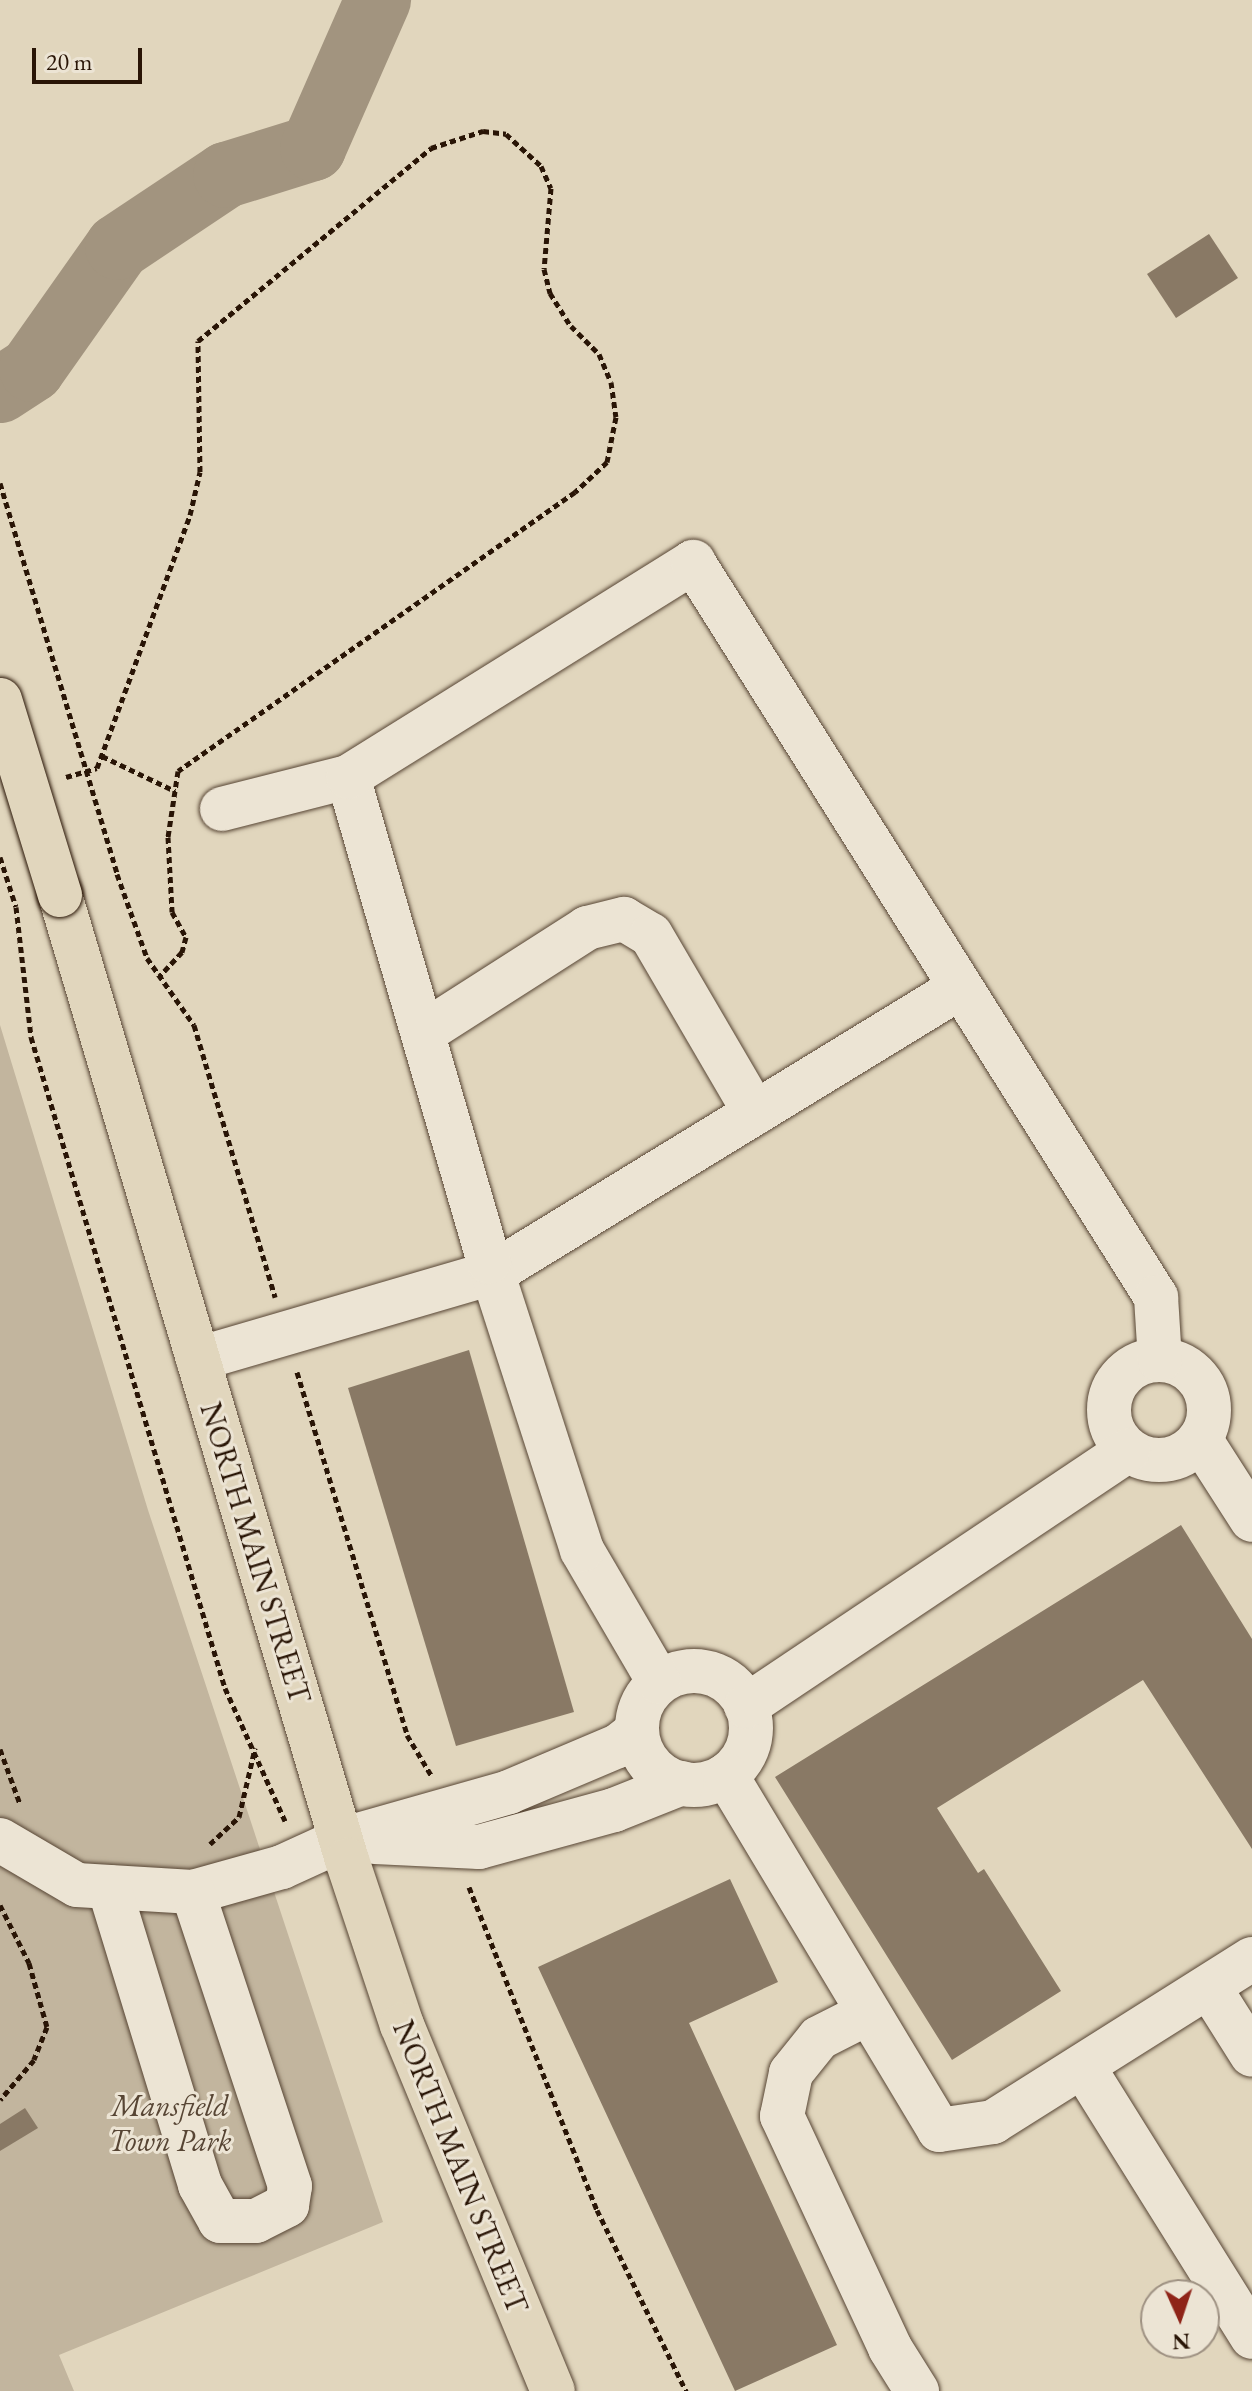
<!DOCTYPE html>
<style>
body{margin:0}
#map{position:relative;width:1252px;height:2391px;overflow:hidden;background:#e1d6bd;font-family:"EB Garamond",serif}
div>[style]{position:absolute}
.green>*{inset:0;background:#c2b59e}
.river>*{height:66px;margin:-33px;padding:0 33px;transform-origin:33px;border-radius:33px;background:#a2947f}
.building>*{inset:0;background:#897965}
.path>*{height:5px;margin-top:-2.5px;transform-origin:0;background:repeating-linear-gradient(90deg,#291506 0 6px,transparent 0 10px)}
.roads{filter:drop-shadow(0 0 2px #574534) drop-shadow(0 0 2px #574534)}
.minor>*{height:44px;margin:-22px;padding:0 22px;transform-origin:22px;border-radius:22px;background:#ece4d4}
.minor>.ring{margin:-22px;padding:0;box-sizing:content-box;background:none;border:44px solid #ece4d4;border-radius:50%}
.major>*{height:44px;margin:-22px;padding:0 22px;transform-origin:22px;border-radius:22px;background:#e1d6bd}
.path-bridge>*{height:5px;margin-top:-2.5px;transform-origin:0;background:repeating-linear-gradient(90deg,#291506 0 6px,transparent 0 10px)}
.bridges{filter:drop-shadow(0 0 2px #291506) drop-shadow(0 0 2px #291506)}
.major-bridge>*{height:44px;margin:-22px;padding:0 22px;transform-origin:22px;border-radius:22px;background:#e1d6bd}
span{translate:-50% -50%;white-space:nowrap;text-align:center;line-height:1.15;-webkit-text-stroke:6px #ece4d4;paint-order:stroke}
.street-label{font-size:30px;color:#291506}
.park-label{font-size:30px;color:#574534;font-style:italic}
.north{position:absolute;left:1140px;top:2279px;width:80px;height:80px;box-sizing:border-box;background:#ece4d4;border:2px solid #9e9182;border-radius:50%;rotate:177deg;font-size:22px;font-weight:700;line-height:32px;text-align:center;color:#291506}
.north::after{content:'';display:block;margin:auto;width:28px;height:36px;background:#8f2418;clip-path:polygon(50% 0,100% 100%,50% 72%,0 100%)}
.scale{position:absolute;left:32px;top:48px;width:110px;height:36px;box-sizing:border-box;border:4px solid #291506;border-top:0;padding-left:10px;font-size:24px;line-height:28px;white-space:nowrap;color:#291506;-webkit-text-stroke:6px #ece4d4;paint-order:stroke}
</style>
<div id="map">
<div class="green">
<i style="clip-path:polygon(0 1025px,148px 1510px,383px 2222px,59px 2355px,74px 2391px,0 2391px)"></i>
</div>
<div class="river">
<i style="left:0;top:390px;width:38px;rotate:-33deg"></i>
<i style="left:32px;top:369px;width:149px;rotate:-54.8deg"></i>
<i style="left:118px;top:247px;width:130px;rotate:-33.7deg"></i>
<i style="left:226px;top:175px;width:91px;rotate:-17.2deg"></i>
<i style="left:313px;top:148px;width:162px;rotate:-66.3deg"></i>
</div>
<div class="building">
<i style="clip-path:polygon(1209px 234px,1238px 278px,1176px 318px,1147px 274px)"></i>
<i style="clip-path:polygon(469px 1350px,574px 1712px,456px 1746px,348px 1388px)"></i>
<i style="clip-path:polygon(1181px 1525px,1252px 1639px,1252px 1849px,1143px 1680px,937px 1808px,978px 1873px,984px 1869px,1061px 1991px,952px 2060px,775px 1777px)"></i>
<i style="clip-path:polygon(730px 1879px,778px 1982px,689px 2023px,837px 2345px,735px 2391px,538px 1967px)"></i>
<i style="clip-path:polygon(25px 2108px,38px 2128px,0 2151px,0 2124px)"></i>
</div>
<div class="path">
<i style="left:102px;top:756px;width:81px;rotate:25.6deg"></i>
<i style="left:66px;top:777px;width:32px;rotate:-16deg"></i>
<i style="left:97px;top:768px;width:270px;rotate:-69.8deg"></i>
<i style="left:190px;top:515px;width:44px;rotate:-76.9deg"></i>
<i style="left:200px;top:472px;width:131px;rotate:-90.9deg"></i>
<i style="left:198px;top:341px;width:303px;rotate:-39.6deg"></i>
<i style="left:431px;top:148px;width:55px;rotate:-18.1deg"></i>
<i style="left:483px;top:131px;width:23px;rotate:7deg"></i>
<i style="left:506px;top:134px;width:47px;rotate:42.4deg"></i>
<i style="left:541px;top:166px;width:24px;rotate:66deg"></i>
<i style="left:551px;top:188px;width:81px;rotate:94.9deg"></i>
<i style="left:544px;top:269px;width:25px;rotate:76deg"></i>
<i style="left:550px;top:293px;width:39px;rotate:58deg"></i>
<i style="left:571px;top:326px;width:40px;rotate:45deg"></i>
<i style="left:599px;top:354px;width:30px;rotate:67deg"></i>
<i style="left:611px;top:382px;width:35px;rotate:82deg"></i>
<i style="left:616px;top:417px;width:46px;rotate:101.3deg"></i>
<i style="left:607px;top:462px;width:44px;rotate:136.8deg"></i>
<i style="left:575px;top:492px;width:485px;rotate:144.9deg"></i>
<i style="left:178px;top:771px;width:67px;rotate:98.6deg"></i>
<i style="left:168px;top:837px;width:75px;rotate:86.9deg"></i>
<i style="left:172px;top:912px;width:29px;rotate:61deg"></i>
<i style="left:186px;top:937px;width:16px;rotate:105deg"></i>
<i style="left:182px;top:952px;width:33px;rotate:133deg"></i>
<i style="left:0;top:857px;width:52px;rotate:72.3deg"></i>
<i style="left:16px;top:907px;width:131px;rotate:83.4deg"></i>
<i style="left:31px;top:1037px;width:679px;rotate:73.41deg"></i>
<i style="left:225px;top:1688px;width:146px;rotate:65.7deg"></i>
<i style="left:117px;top:874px;width:89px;rotate:70.3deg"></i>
<i style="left:147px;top:958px;width:82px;rotate:55deg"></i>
<i style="left:194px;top:1025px;width:284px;rotate:73.4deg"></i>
<i style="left:297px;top:1372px;width:379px;rotate:73.1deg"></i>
<i style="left:407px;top:1735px;width:47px;rotate:59deg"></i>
<i style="left:0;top:1749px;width:59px;rotate:70deg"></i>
<i style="left:210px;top:1844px;width:40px;rotate:-43deg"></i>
<i style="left:239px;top:1817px;width:71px;rotate:-76.9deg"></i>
<i style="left:469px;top:1887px;width:347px;rotate:68.4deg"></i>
<i style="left:597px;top:2210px;width:202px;rotate:63.8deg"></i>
<i style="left:0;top:1905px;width:65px;rotate:63.4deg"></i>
<i style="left:29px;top:1963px;width:66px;rotate:74.3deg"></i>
<i style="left:47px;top:2027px;width:35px;rotate:112deg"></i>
<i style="left:34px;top:2060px;width:52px;rotate:130.4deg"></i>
</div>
<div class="roads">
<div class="minor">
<i style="left:222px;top:809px;width:130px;rotate:-14.3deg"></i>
<i style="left:423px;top:1033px;width:195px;rotate:-32.6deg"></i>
<i style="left:587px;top:928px;width:38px;rotate:-14deg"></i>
<i style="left:624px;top:919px;width:31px;rotate:31deg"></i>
<i style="left:651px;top:935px;width:206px;rotate:59.7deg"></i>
<i style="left:198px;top:1359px;width:307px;rotate:-16.3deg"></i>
<i style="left:493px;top:1273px;width:548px;rotate:-31.43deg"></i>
<i class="ring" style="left:1109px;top:1360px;width:56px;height:56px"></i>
<i style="left:1200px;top:1439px;width:96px;rotate:57.3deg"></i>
<i class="ring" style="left:637px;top:1671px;width:70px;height:70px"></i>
<i style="left:659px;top:1682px;width:153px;rotate:-120.3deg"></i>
<i style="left:582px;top:1550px;width:303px;rotate:-107.9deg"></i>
<i style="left:489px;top:1262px;width:505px;rotate:-106.21deg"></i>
<i style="left:348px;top:777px;width:407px;rotate:-31.9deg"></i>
<i style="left:693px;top:562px;width:869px;rotate:57.79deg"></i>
<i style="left:1156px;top:1297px;width:63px;rotate:86.4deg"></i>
<i style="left:746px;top:1706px;width:460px;rotate:-33.8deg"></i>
<i style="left:726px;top:1775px;width:414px;rotate:59deg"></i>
<i style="left:939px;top:2130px;width:55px;rotate:-8.4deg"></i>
<i style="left:993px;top:2122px;width:306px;rotate:-32.2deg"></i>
<i style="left:0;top:1840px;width:89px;rotate:30.3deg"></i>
<i style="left:77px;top:1885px;width:116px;rotate:3.5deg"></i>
<i style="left:193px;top:1892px;width:92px;rotate:-15.7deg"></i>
<i style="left:282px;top:1867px;width:65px;rotate:-24.6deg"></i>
<i style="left:341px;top:1840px;width:175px;rotate:-15.9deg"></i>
<i style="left:509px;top:1792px;width:118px;rotate:-22.9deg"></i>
<i style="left:618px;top:1746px;width:23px;rotate:-38deg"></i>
<i style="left:375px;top:1842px;width:104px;rotate:2.8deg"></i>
<i style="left:479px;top:1847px;width:140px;rotate:-15.3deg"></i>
<i style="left:614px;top:1810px;width:73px;rotate:-21.7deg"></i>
<i style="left:109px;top:1887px;width:312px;rotate:73deg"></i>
<i style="left:200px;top:2185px;width:41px;rotate:60.9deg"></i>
<i style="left:220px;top:2221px;width:36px"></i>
<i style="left:256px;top:2221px;width:35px;rotate:-27deg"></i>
<i style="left:287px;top:2205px;width:19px;rotate:-81deg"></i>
<i style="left:290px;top:2186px;width:310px;rotate:-108.3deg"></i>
<i style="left:1209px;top:1987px;width:80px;rotate:57.7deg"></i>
<i style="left:868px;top:2013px;width:55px;rotate:153deg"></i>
<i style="left:819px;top:2038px;width:45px;rotate:128.7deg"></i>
<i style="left:791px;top:2073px;width:44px;rotate:101.8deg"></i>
<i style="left:782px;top:2116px;width:256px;rotate:65deg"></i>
<i style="left:890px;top:2348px;width:51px;rotate:57.9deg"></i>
<i style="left:1084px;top:2068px;width:317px;rotate:58deg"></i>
</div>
<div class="major">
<i style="left:60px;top:895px;width:1007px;rotate:73.44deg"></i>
<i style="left:347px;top:1860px;width:174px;rotate:71.6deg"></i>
<i style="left:402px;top:2025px;width:396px;rotate:67.6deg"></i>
</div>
</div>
<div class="path-bridge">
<i style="left:0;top:483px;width:408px;rotate:73.3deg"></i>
</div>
<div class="bridges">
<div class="major-bridge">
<i style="left:0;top:700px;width:204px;rotate:72.9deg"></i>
</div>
</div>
<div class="street-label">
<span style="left:255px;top:1553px;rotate:73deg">NORTH MAIN STREET</span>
<span style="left:460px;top:2167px;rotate:68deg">NORTH MAIN STREET</span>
</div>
<div class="park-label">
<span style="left:170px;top:2123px">Mansfield<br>Town Park</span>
</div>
<div class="north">N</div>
<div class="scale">20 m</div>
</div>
